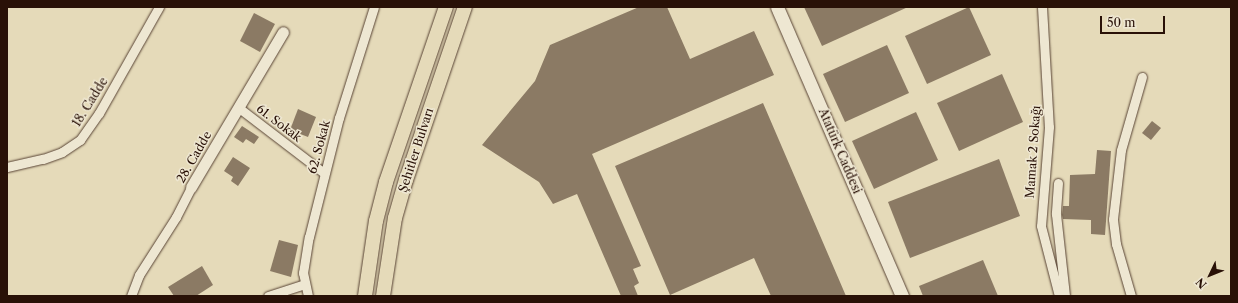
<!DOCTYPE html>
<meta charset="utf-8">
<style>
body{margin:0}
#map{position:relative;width:1238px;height:303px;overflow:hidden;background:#e5dab9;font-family:"Libre Caslon Text",serif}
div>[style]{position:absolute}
.building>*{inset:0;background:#8b7a64}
.roads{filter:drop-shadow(0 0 1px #584334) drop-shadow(0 0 1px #584334)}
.minor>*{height:9px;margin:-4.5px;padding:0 4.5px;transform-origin:4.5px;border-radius:4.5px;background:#eee7d2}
.tertiary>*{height:11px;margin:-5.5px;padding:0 5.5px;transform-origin:5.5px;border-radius:5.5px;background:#eee7d2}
.secondary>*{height:13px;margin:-6.5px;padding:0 6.5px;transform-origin:6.5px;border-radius:6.5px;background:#eee7d2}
.primary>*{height:14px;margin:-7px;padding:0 7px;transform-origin:7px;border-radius:7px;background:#e5dab9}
span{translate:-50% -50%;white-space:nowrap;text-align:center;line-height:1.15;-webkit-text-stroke:3px #eee7d2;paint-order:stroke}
.street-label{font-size:12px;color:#291107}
.frame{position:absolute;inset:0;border:8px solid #291107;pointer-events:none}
.north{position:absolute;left:1190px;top:255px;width:40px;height:40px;-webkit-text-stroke:3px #eee7d2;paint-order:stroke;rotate:227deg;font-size:11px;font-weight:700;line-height:16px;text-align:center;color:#291107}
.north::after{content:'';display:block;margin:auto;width:14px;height:18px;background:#291107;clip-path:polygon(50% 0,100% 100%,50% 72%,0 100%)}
.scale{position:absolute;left:1100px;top:16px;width:65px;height:18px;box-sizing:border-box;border:2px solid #291107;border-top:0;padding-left:5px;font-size:12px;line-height:14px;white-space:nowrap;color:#291107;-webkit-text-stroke:3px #eee7d2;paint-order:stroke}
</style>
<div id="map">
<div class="building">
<i style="clip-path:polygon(639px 7px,667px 7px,690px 59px,754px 31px,774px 75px,592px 154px,641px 266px,633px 269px,639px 283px,634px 286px,638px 296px,621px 296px,577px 194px,553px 204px,539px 182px,482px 145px,535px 81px,550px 45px)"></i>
<i style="clip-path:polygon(804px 7px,908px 7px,822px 46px)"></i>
<i style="clip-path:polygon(969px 7px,991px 55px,927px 84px,905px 36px)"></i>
<i style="clip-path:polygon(254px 13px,275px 24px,260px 52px,240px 41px)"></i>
<i style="clip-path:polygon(887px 45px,909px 93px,845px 122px,823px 74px)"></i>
<i style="clip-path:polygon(1002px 74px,1023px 122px,959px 151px,937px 103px)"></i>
<i style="clip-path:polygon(763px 103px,846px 296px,771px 296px,754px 258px,670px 295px,615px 166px)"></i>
<i style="clip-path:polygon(298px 109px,316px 117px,308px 137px,290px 130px)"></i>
<i style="clip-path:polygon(916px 112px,938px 160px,874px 189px,852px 141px)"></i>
<i style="clip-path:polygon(1152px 121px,1161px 128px,1151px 140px,1142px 133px)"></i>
<i style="clip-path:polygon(242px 126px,259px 137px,254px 144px,246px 139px,243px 143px,234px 137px)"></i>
<i style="clip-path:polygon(1097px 150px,1111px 151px,1105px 235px,1091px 234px,1091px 220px,1063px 219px,1062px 215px,1063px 206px,1069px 206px,1070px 175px,1095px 174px)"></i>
<i style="clip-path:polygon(233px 157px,250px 168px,238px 186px,231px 181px,233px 177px,224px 171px)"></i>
<i style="clip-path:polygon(999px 159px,1020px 216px,910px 258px,888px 202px)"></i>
<i style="clip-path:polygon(279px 240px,298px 245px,291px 277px,270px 271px)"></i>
<i style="clip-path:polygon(983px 260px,998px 296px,923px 296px,919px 286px)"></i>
<i style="clip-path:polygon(202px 266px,213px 285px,196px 296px,174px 296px,168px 287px)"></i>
</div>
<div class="roads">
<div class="minor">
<i style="left:1042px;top:7px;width:120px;rotate:86.7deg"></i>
<i style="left:1049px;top:127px;width:99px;rotate:94.6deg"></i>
<i style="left:1041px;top:226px;width:72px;rotate:75.6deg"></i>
<i style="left:239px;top:108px;width:107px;rotate:37.4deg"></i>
<i style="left:7px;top:167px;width:37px;rotate:-13deg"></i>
<i style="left:43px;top:159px;width:20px;rotate:-20deg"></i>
<i style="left:62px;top:152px;width:22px;rotate:-34deg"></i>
<i style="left:80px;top:140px;width:33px;rotate:-55deg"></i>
<i style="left:99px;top:113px;width:122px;rotate:-60.5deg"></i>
<i style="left:1058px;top:183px;width:31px;rotate:94deg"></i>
<i style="left:1056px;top:214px;width:82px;rotate:83.7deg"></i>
<i style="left:131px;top:296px;width:22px;rotate:-69deg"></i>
<i style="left:139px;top:275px;width:69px;rotate:-57.5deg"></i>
<i style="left:176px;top:217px;width:34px;rotate:-63deg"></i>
<i style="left:268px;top:296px;width:38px;rotate:-18deg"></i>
<i style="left:308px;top:296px;width:24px;rotate:-102deg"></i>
<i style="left:303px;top:273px;width:36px;rotate:-81deg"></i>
<i style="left:309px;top:237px;width:123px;rotate:-75.9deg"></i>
<i style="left:339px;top:118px;width:116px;rotate:-72.5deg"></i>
<i style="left:1131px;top:296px;width:54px;rotate:-106.1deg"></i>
<i style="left:1116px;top:244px;width:25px;rotate:-97deg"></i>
<i style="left:1113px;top:219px;width:69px;rotate:-83.4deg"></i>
<i style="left:1121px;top:150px;width:76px;rotate:-74deg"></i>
</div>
<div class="tertiary">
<i style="left:191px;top:187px;width:180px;rotate:-59.3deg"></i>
</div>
<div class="secondary">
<i style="left:777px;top:7px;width:315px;rotate:66.6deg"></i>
</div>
<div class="primary">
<i style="left:365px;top:296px;width:76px;rotate:-81.7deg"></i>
<i style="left:376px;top:221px;width:40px;rotate:-75.6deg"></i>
<i style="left:386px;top:182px;width:185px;rotate:-71.1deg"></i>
<i style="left:383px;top:296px;width:79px;rotate:-81.3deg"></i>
<i style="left:395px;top:218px;width:40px;rotate:-74deg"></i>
<i style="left:406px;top:180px;width:183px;rotate:-71.2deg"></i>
</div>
</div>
<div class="street-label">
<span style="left:90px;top:102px;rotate:-58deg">18. Cadde</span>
<span style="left:279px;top:123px;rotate:37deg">61. Sokak</span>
<span style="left:319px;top:147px;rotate:-75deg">62. Sokak</span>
<span style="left:416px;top:150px;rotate:-72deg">Şehitler Bulvarı</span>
<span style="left:840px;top:151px;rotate:67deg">Atatürk Caddesi</span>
<span style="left:1033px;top:152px;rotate:-86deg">Mamak 2 Sokağı</span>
<span style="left:194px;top:157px;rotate:-60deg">28. Cadde</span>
</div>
<div class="frame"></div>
<div class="north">N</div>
<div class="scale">50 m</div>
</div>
